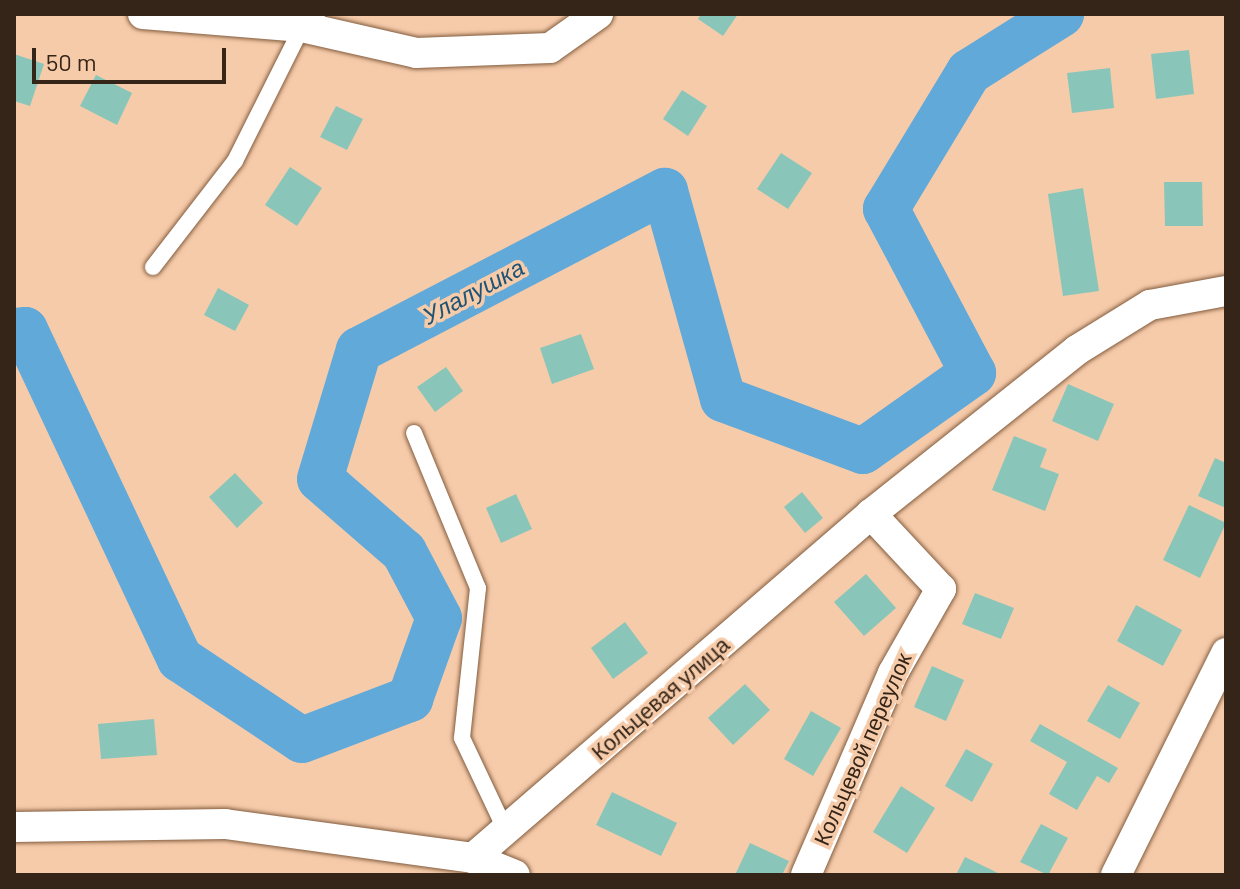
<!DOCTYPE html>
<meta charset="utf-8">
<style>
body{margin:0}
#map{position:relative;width:1240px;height:889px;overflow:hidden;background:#f6cbaa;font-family:Barlow,sans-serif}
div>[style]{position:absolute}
.river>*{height:46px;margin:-23px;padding:0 23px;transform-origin:23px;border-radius:23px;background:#60a9d9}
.building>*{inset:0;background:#89c6b9}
.roads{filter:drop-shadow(0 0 2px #825d3f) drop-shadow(0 0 2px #825d3f)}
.service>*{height:16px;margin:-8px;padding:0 8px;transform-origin:8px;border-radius:8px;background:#fff}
.minor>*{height:30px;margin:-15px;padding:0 15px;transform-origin:15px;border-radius:15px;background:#fff}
span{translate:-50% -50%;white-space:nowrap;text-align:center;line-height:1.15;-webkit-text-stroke:7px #f6cbaa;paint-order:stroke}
.street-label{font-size:22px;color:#352518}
.water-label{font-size:24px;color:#1d5475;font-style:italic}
.frame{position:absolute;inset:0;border:16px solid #352518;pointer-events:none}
.scale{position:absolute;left:32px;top:48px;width:194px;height:36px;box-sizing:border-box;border:4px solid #352518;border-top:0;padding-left:10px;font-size:24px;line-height:28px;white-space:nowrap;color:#352518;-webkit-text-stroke:6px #f6cbaa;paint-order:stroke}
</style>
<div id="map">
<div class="river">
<i style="left:14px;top:331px;width:11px;rotate:-5deg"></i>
<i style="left:25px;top:330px;width:364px;rotate:64.8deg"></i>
<i style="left:180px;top:659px;width:146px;rotate:33.6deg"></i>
<i style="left:302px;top:740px;width:116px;rotate:-20.8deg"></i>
<i style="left:410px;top:699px;width:86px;rotate:-70.3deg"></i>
<i style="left:439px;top:618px;width:75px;rotate:-117.9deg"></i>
<i style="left:404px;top:552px;width:111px;rotate:-139deg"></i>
<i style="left:320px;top:479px;width:135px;rotate:-73.2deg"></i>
<i style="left:359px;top:350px;width:345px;rotate:-27.5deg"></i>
<i style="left:665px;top:191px;width:216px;rotate:74.4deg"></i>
<i style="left:723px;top:399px;width:149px;rotate:20.4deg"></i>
<i style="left:863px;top:451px;width:135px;rotate:-35.3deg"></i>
<i style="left:973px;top:373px;width:186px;rotate:-117.9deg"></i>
<i style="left:886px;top:209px;width:160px;rotate:-58.8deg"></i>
<i style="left:969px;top:72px;width:109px;rotate:-32.2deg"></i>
</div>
<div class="building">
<i style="clip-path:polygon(701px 14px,738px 14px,723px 36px,698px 19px)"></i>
<i style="clip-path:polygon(1189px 50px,1194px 94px,1156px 99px,1151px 54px)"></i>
<i style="clip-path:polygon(14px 54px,44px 64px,30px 106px,14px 101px)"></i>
<i style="clip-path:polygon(1110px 68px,1114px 108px,1072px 113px,1067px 73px)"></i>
<i style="clip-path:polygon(96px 75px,132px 93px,117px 125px,80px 106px)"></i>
<i style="clip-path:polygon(682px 90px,707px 106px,688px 136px,663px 119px)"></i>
<i style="clip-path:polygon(336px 106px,363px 119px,347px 150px,320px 137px)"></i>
<i style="clip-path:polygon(781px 153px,812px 173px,788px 209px,757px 189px)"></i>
<i style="clip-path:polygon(290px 167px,322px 188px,297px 226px,265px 205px)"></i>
<i style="clip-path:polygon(1164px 182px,1202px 182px,1203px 226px,1165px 226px)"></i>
<i style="clip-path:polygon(1083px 188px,1099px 291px,1063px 296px,1048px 194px)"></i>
<i style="clip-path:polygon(218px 288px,249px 305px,235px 331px,204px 315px)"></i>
<i style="clip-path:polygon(581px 334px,594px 369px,552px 384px,540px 348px)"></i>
<i style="clip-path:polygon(446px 367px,463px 391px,435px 412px,417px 387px)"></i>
<i style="clip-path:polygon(1068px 384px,1114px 404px,1098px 441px,1052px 421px)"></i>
<i style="clip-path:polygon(1014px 436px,1047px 449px,1040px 467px,1059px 474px,1045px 511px,992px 490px)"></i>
<i style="clip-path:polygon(1215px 458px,1226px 463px,1226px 508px,1198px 496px)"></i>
<i style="clip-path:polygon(235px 473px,263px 503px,237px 528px,209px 497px)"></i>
<i style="clip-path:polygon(802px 492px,823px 518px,805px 533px,784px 507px)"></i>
<i style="clip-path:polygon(516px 494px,532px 529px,501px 543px,486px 508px)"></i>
<i style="clip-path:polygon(1189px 505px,1226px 523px,1200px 578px,1163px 560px)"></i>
<i style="clip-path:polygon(866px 574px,896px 608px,864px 636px,834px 602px)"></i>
<i style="clip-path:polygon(975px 593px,1014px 608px,1001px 639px,962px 624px)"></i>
<i style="clip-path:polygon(1136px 605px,1182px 630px,1163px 666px,1117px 641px)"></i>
<i style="clip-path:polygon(625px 622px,648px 653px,613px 679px,591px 648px)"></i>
<i style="clip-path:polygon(932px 666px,964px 680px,946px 721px,914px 707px)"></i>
<i style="clip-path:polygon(745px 684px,770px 710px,733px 745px,708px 718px)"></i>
<i style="clip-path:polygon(1108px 685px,1140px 703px,1120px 739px,1087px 721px)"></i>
<i style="clip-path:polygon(811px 711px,841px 728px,813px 776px,784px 759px)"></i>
<i style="clip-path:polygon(154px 719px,157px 755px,101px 759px,98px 724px)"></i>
<i style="clip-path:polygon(1040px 724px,1118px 768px,1109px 783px,1097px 776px,1077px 810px,1049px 794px,1067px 762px,1030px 741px)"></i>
<i style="clip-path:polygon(966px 749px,993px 764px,972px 802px,945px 786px)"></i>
<i style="clip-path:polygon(901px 786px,935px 808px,907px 853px,873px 832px)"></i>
<i style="clip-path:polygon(612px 792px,677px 823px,661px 856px,596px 825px)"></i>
<i style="clip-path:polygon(1041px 824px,1068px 838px,1048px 875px,1020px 862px)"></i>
<i style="clip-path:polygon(750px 843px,789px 861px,782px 875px,735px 875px)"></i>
<i style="clip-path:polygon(965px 857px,1002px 875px,956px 875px)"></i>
</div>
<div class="roads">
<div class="service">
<i style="left:153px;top:267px;width:134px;rotate:-52.3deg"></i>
<i style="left:235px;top:161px;width:150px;rotate:-63.4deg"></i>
<i style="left:414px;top:433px;width:168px;rotate:67.6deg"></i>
<i style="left:478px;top:588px;width:151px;rotate:96.1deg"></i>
<i style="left:462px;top:738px;width:105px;rotate:64.7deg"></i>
</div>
<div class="minor">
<i style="left:143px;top:14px;width:160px;rotate:4.7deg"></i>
<i style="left:302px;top:27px;width:15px;rotate:-58deg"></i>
<i style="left:302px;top:27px;width:117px;rotate:12.8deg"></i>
<i style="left:416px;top:53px;width:134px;rotate:-2.1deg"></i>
<i style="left:550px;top:48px;width:59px;rotate:-35.3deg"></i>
<i style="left:14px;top:827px;width:211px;rotate:-0.8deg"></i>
<i style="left:225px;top:824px;width:250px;rotate:7.8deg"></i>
<i style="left:473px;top:858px;width:526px;rotate:-40.84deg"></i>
<i style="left:871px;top:514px;width:263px;rotate:-38.5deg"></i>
<i style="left:1077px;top:350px;width:86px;rotate:-31.7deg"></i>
<i style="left:1150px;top:305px;width:77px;rotate:-10.4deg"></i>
<i style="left:473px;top:858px;width:45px;rotate:22deg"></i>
<i style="left:806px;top:875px;width:220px;rotate:-66.7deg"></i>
<i style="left:893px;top:673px;width:97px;rotate:-60.3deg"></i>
<i style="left:941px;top:589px;width:103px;rotate:-133deg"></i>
<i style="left:1116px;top:875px;width:248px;rotate:-63.6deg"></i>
</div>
</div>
<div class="street-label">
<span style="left:660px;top:698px;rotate:-41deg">Кольцевая улица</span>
<span style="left:862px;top:749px;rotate:-66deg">Кольцевой переулок</span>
</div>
<div class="water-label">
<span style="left:473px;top:291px;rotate:-28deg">Улалушка</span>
</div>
<div class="frame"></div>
<div class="scale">50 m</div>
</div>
